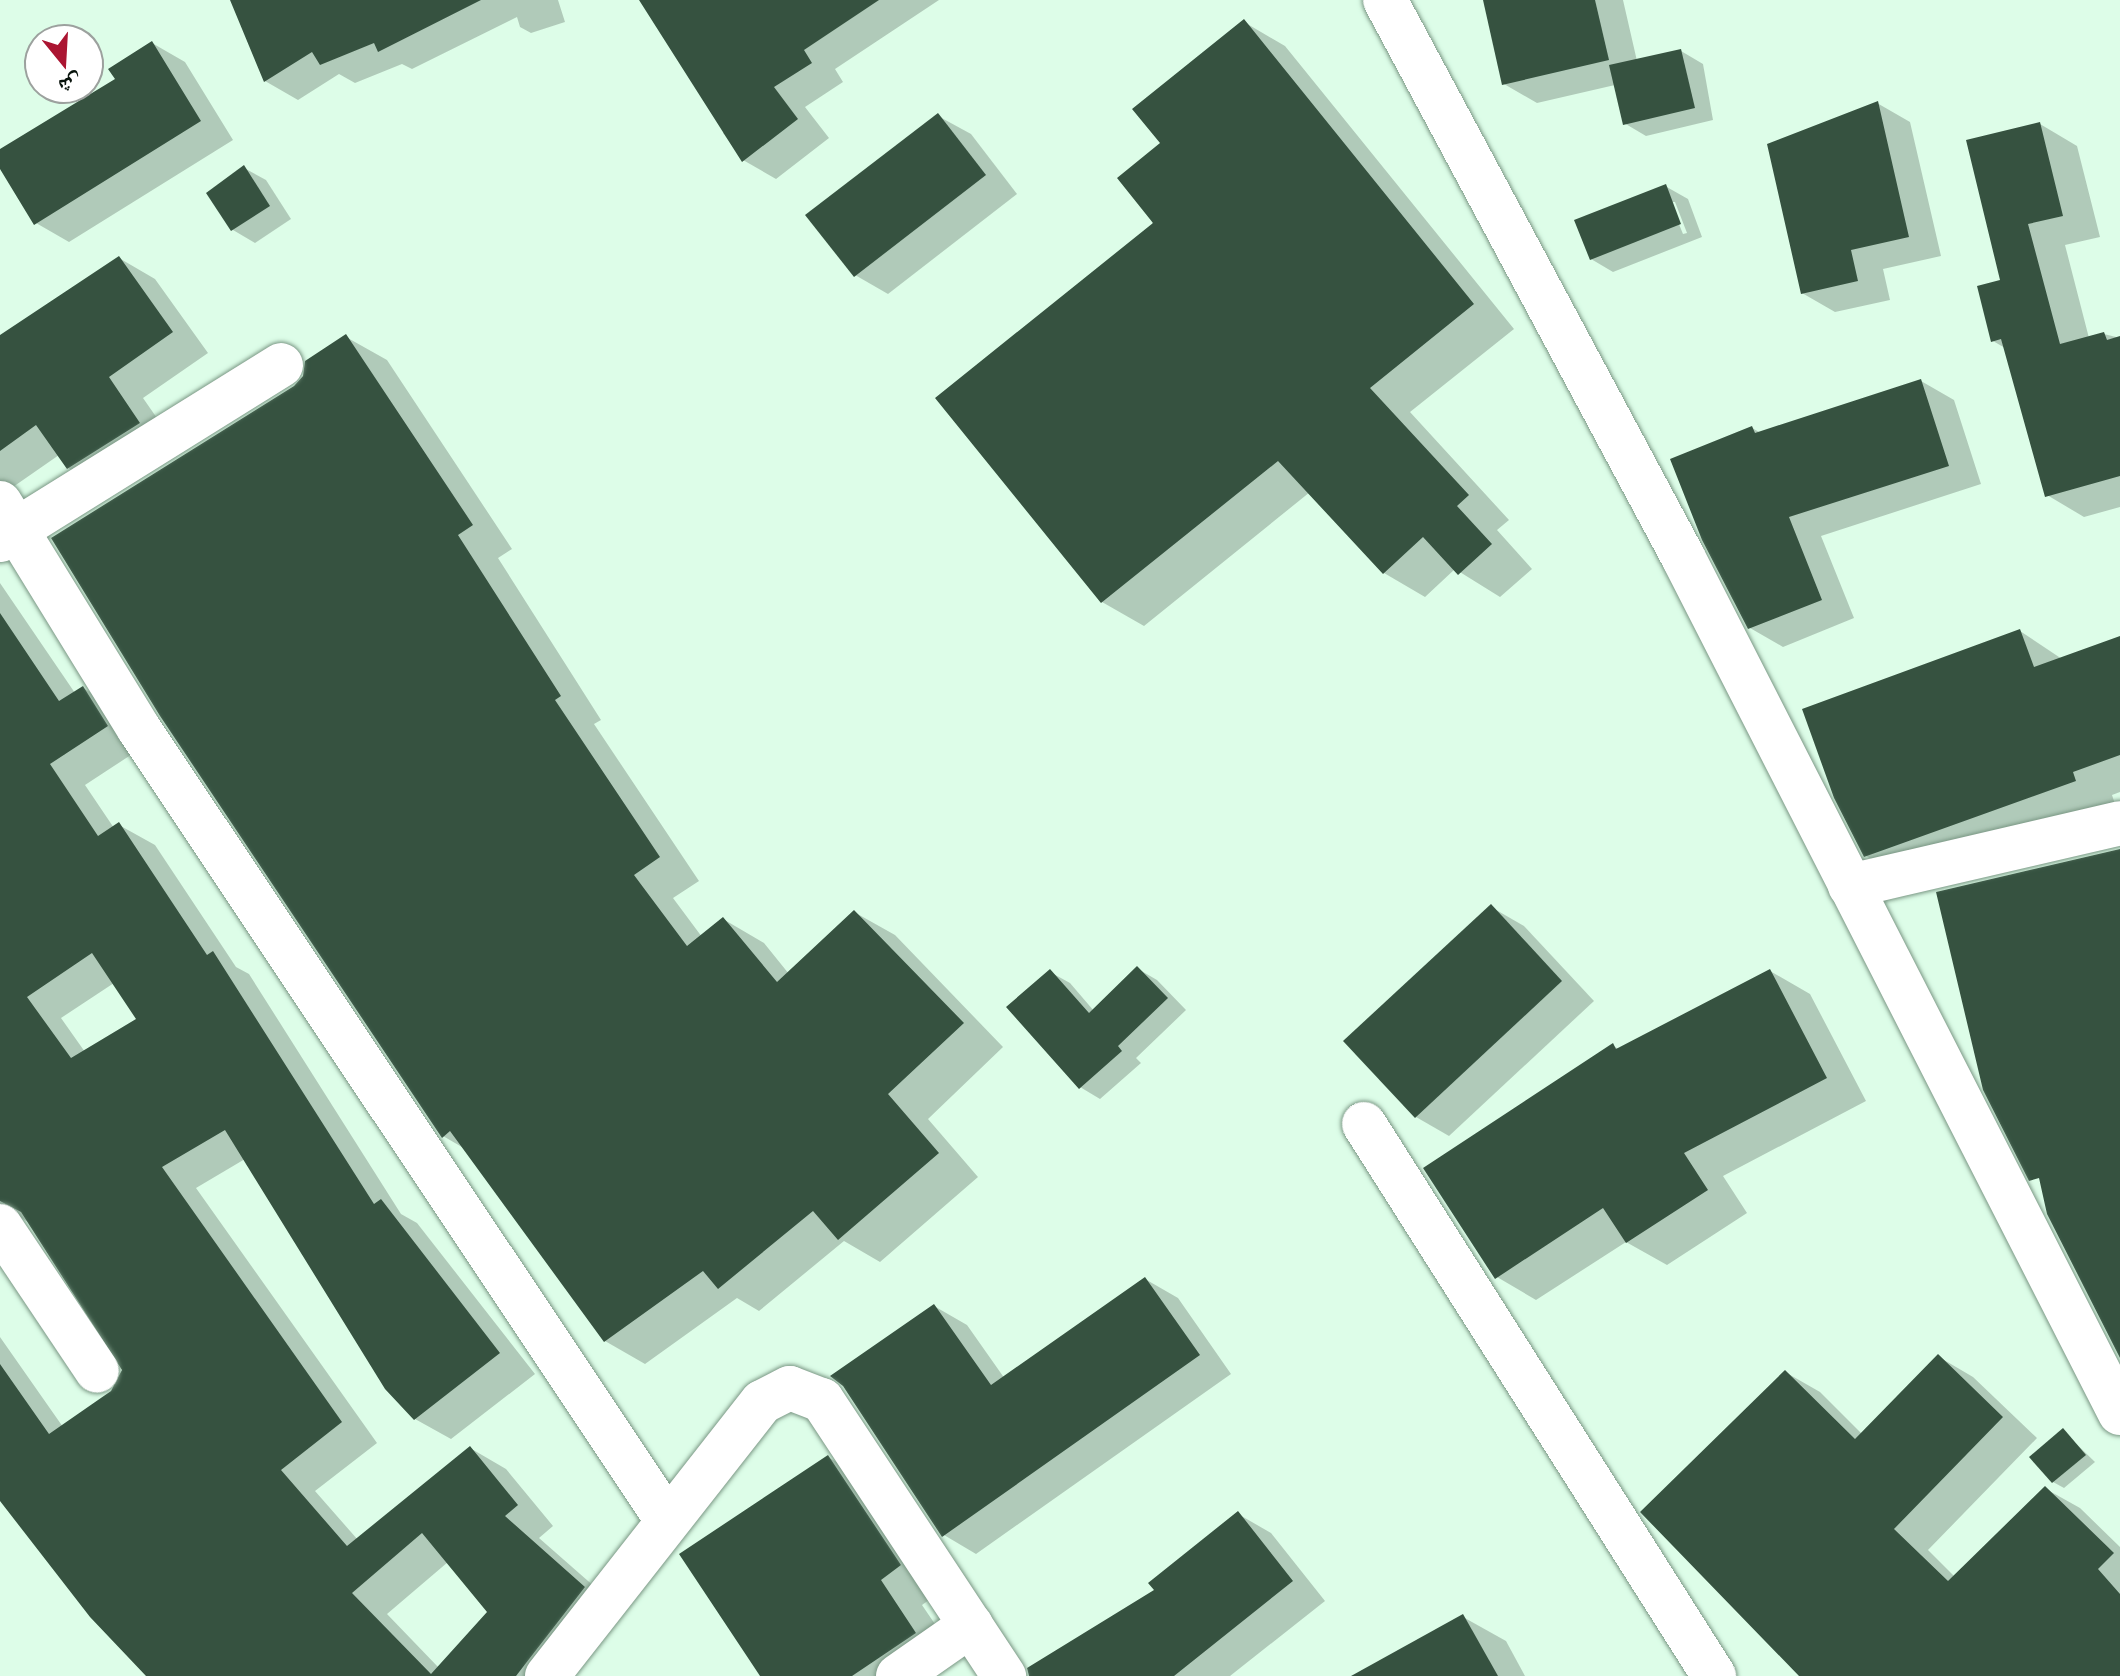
<!DOCTYPE html>
<meta charset="utf-8">
<style>
body{margin:0}
#map{position:relative;width:2120px;height:1676px;overflow:hidden;background:#ddfde8;font-family:"IBM Plex Serif","Noto Naskh Arabic",serif}
div>[style]{position:absolute}
.shadow>*{inset:0;background:#0003}
.building>*{inset:0;background:#365240}
.roads{filter:drop-shadow(0 0 2px #7a9784) drop-shadow(0 0 2px #7a9784)}
.street>*{height:44px;margin:-22px;padding:0 22px;transform-origin:22px;border-radius:22px;background:#fff}
span{translate:-50% -50%;white-space:nowrap;text-align:center;line-height:1.15;-webkit-text-stroke:8px #fff;paint-order:stroke}
.north{position:absolute;left:24px;top:24px;width:80px;height:80px;box-sizing:border-box;background:#fff;border:2px solid #9ca19e;border-radius:50%;rotate:162deg;font-size:22px;font-weight:700;line-height:32px;text-align:center;color:#08130c}
.north::after{content:'';display:block;margin:auto;width:28px;height:36px;background:#ab1532;clip-path:polygon(50% 0,100% 100%,50% 72%,0 100%)}
</style>
<div id="map">
<div class="shadow">
<i style="clip-path:polygon(232px 0,558px 0,565px 22px,531px 33px,520px 27px,517px 17px,412px 69px,402px 64px,355px 83px,339px 74px,298px 100px,265px 81px)"></i>
<i style="clip-path:polygon(642px 0,939px 0,835px 69px,843px 82px,805px 107px,829px 138px,776px 179px,743px 160px,723px 133px,726px 130px)"></i>
<i style="clip-path:polygon(1485px 0,1623px 0,1637px 61px,1681px 51px,1703px 64px,1713px 120px,1646px 136px,1624px 123px,1615px 85px,1537px 103px,1504px 84px)"></i>
<i style="clip-path:polygon(1244px 22px,1285px 46px,1514px 329px,1410px 412px,1509px 520px,1497px 530px,1532px 569px,1500px 597px,1455px 569px,1425px 597px,1384px 573px,1310px 492px,1144px 626px,1102px 602px,1163px 144px)"></i>
<i style="clip-path:polygon(152px 43px,185px 62px,233px 140px,69px 242px,36px 223px,0 165px,0 152px,117px 79px)"></i>
<i style="clip-path:polygon(1877px 103px,1910px 122px,1941px 256px,1883px 269px,1890px 300px,1835px 312px,1802px 293px)"></i>
<i style="clip-path:polygon(938px 116px,971px 134px,1017px 194px,888px 294px,855px 275px)"></i>
<i style="clip-path:polygon(2040px 124px,2077px 146px,2100px 237px,2065px 245px,2089px 338px,2104px 334px,2120px 338px,2120px 507px,2084px 517px,2047px 495px,2005px 348px,1993px 341px)"></i>
<i style="clip-path:polygon(244px 168px,266px 180px,291px 219px,255px 243px,233px 230px)"></i>
<i style="clip-path:polygon(evenodd,1665px 186px,1688px 199px,1702px 237px,1613px 272px,1591px 259px,1665px 186px,1670px 202px,1675px 202px,1687px 233px,1683px 234px,1670px 202px)"></i>
<i style="clip-path:polygon(119px 258px,155px 279px,208px 353px,143px 398px,175px 444px,104px 488px,68px 468px,59px 455px,0 496px,0 337px)"></i>
<i style="clip-path:polygon(346px 337px,387px 360px,512px 549px,498px 558px,601px 720px,594px 724px,699px 881px,673px 898px,702px 937px,723px 919px,764px 943px,789px 974px,854px 912px,895px 935px,1003px 1047px,928px 1119px,978px 1177px,880px 1262px,844px 1241px,759px 1311px,737px 1298px,645px 1364px,605px 1341px,467px 1150px,443px 1136px,296px 388px)"></i>
<i style="clip-path:polygon(1921px 381px,1954px 400px,1981px 484px,1821px 536px,1854px 618px,1783px 647px,1750px 628px,1752px 428px,1761px 433px)"></i>
<i style="clip-path:polygon(evenodd,0 583px,75px 693px,83px 688px,119px 709px,143px 747px,85px 785px,114px 828px,119px 825px,155px 845px,236px 967px,249px 974px,401px 1214px,417px 1223px,535px 1374px,451px 1439px,415px 1419px,245px 1159px,196px 1188px,377px 1443px,315px 1491px,358px 1540px,470px 1448px,506px 1469px,553px 1526px,539px 1538px,620px 1609px,567px 1676px,147px 1676px,0 1498px,0 1337px,63px 1427px,113px 1393px,124px 1370px,30px 1223px,0 1206px,0 583px,114px 983px,139px 1020px,85px 1052px,61px 1018px,114px 983px,0 583px,448px 1562px,489px 1612px,439px 1668px,387px 1614px,448px 1562px)"></i>
<i style="clip-path:polygon(2020px 631px,2062px 659px,2120px 638px,2120px 792px,2112px 795px,2115px 804px,1907px 879px,1866px 856px)"></i>
<i style="clip-path:polygon(1491px 907px,1524px 926px,1594px 1001px,1449px 1136px,1416px 1117px)"></i>
<i style="clip-path:polygon(1138px 969px,1157px 980px,1186px 1010px,1136px 1058px,1141px 1063px,1100px 1099px,1080px 1087px,1050px 972px,1070px 983px,1094px 1011px)"></i>
<i style="clip-path:polygon(1770px 971px,1810px 994px,1866px 1101px,1723px 1176px,1747px 1213px,1667px 1265px,1626px 1242px,1536px 1300px,1497px 1277px,1613px 1046px,1619px 1049px)"></i>
<i style="clip-path:polygon(1145px 1279px,1178px 1298px,1231px 1374px,976px 1554px,944px 1535px,934px 1306px,967px 1325px,1005px 1379px)"></i>
<i style="clip-path:polygon(1939px 1357px,1973px 1377px,2037px 1438px,1928px 1550px,1955px 1577px,2046px 1489px,2080px 1508px,2120px 1547px,2120px 1676px,1803px 1676px,1785px 1372px,1820px 1392px,1862px 1434px)"></i>
<i style="clip-path:polygon(2063px 1431px,2095px 1462px,2064px 1488px,2053px 1482px)"></i>
<i style="clip-path:polygon(828px 1457px,871px 1482px,943px 1590px,922px 1605px,958px 1658px,930px 1676px,763px 1676px)"></i>
<i style="clip-path:polygon(1238px 1514px,1271px 1533px,1325px 1601px,1230px 1676px,1037px 1676px,1157px 1591px)"></i>
<i style="clip-path:polygon(1463px 1617px,1506px 1641px,1525px 1676px,1355px 1676px)"></i>
</div>
<div class="building">
<i style="clip-path:polygon(230px 0,481px 0,378px 52px,374px 43px,320px 65px,312px 52px,264px 82px)"></i>
<i style="clip-path:polygon(639px 0,879px 0,804px 50px,812px 63px,774px 87px,798px 119px,742px 162px)"></i>
<i style="clip-path:polygon(1483px 0,1595px 0,1609px 60px,1502px 85px)"></i>
<i style="clip-path:polygon(1244px 19px,1474px 304px,1370px 388px,1469px 495px,1457px 506px,1492px 544px,1458px 575px,1423px 537px,1383px 574px,1278px 461px,1101px 603px,935px 398px,1153px 223px,1117px 178px,1160px 143px,1132px 109px)"></i>
<i style="clip-path:polygon(152px 41px,201px 121px,34px 225px,0 169px,0 149px,115px 79px,108px 69px)"></i>
<i style="clip-path:polygon(1681px 49px,1695px 108px,1623px 125px,1609px 65px)"></i>
<i style="clip-path:polygon(1878px 101px,1909px 237px,1851px 250px,1858px 281px,1801px 294px,1767px 144px)"></i>
<i style="clip-path:polygon(938px 113px,986px 175px,854px 277px,805px 215px)"></i>
<i style="clip-path:polygon(2040px 122px,2063px 216px,2028px 224px,2060px 344px,2104px 332px,2107px 340px,2120px 336px,2120px 476px,2045px 497px,2001px 339px,1991px 342px,1977px 286px,2000px 280px,1966px 140px)"></i>
<i style="clip-path:polygon(244px 165px,270px 206px,231px 231px,206px 193px)"></i>
<i style="clip-path:polygon(1666px 184px,1681px 224px,1590px 260px,1574px 220px)"></i>
<i style="clip-path:polygon(119px 256px,173px 332px,109px 377px,140px 423px,67px 469px,36px 425px,0 451px,0 335px)"></i>
<i style="clip-path:polygon(346px 334px,473px 525px,458px 535px,561px 696px,555px 700px,660px 857px,634px 875px,687px 946px,723px 917px,777px 982px,854px 910px,964px 1023px,888px 1094px,939px 1153px,838px 1240px,813px 1211px,718px 1289px,703px 1271px,604px 1342px,450px 1131px,442px 1138px,160px 716px,51px 538px,294px 386px,303px 376px,305px 361px)"></i>
<i style="clip-path:polygon(1921px 379px,1949px 466px,1789px 517px,1822px 600px,1748px 629px,1702px 540px,1670px 459px,1752px 426px,1755px 433px)"></i>
<i style="clip-path:polygon(evenodd,0 613px,59px 701px,83px 686px,108px 726px,50px 764px,98px 836px,119px 822px,207px 955px,213px 951px,374px 1204px,381px 1199px,500px 1353px,414px 1420px,385px 1389px,225px 1130px,162px 1167px,342px 1422px,281px 1470px,347px 1546px,470px 1446px,518px 1505px,505px 1516px,585px 1587px,516px 1676px,146px 1676px,90px 1617px,0 1501px,0 1364px,49px 1434px,111px 1391px,122px 1370px,21px 1212px,0 1201px,0 613px,92px 953px,136px 1019px,71px 1058px,27px 997px,92px 953px,0 613px,422px 1533px,487px 1612px,431px 1674px,352px 1593px,422px 1533px)"></i>
<i style="clip-path:polygon(2020px 629px,2034px 667px,2120px 636px,2120px 755px,2073px 772px,2076px 781px,1864px 857px,1834px 798px,1802px 709px)"></i>
<i style="clip-path:polygon(2120px 849px,2120px 1358px,2047px 1214px,2039px 1178px,2029px 1181px,1983px 1090px,1936px 892px)"></i>
<i style="clip-path:polygon(1491px 904px,1562px 981px,1415px 1118px,1343px 1041px)"></i>
<i style="clip-path:polygon(1137px 966px,1168px 998px,1118px 1046px,1122px 1051px,1079px 1089px,1006px 1007px,1050px 969px,1089px 1013px)"></i>
<i style="clip-path:polygon(1770px 969px,1827px 1078px,1684px 1153px,1708px 1190px,1626px 1243px,1603px 1208px,1495px 1279px,1423px 1168px,1613px 1043px,1616px 1049px)"></i>
<i style="clip-path:polygon(1145px 1277px,1200px 1355px,942px 1537px,843px 1386px,830px 1376px,934px 1304px,991px 1385px)"></i>
<i style="clip-path:polygon(1938px 1354px,2003px 1417px,1894px 1529px,1948px 1581px,2045px 1486px,2114px 1553px,2098px 1569px,2120px 1594px,2120px 1676px,1799px 1676px,1640px 1512px,1785px 1370px,1855px 1439px)"></i>
<i style="clip-path:polygon(2063px 1428px,2086px 1455px,2052px 1483px,2029px 1457px)"></i>
<i style="clip-path:polygon(828px 1455px,901px 1565px,881px 1580px,916px 1633px,852px 1676px,760px 1676px,679px 1554px)"></i>
<i style="clip-path:polygon(1238px 1511px,1293px 1581px,1174px 1676px,1029px 1676px,1027px 1668px,1154px 1590px,1148px 1583px)"></i>
<i style="clip-path:polygon(1463px 1614px,1498px 1676px,1351px 1676px)"></i>
</div>
<div class="roads">
<div class="street">
<i style="left:1385px;top:0;width:632px;rotate:61.85deg"></i>
<i style="left:1683px;top:557px;width:961px;rotate:62.96deg"></i>
<i style="left:0;top:503px;width:265px;rotate:58.4deg"></i>
<i style="left:139px;top:729px;width:951px;rotate:56.28deg"></i>
<i style="left:0;top:540px;width:331px;rotate:-31.9deg"></i>
<i style="left:1850px;top:886px;width:277px;rotate:-13.1deg"></i>
<i style="left:1364px;top:1124px;width:654px;rotate:57.62deg"></i>
<i style="left:0;top:1226px;width:174px;rotate:56.2deg"></i>
<i style="left:547px;top:1676px;width:348px;rotate:-51.9deg"></i>
<i style="left:762px;top:1402px;width:31px;rotate:-27deg"></i>
<i style="left:790px;top:1388px;width:34px;rotate:21deg"></i>
<i style="left:822px;top:1400px;width:331px;rotate:56.6deg"></i>
<i style="left:898px;top:1676px;width:89px;rotate:-34.9deg"></i>
</div>
</div>
<div class="north">ش</div>
</div>
